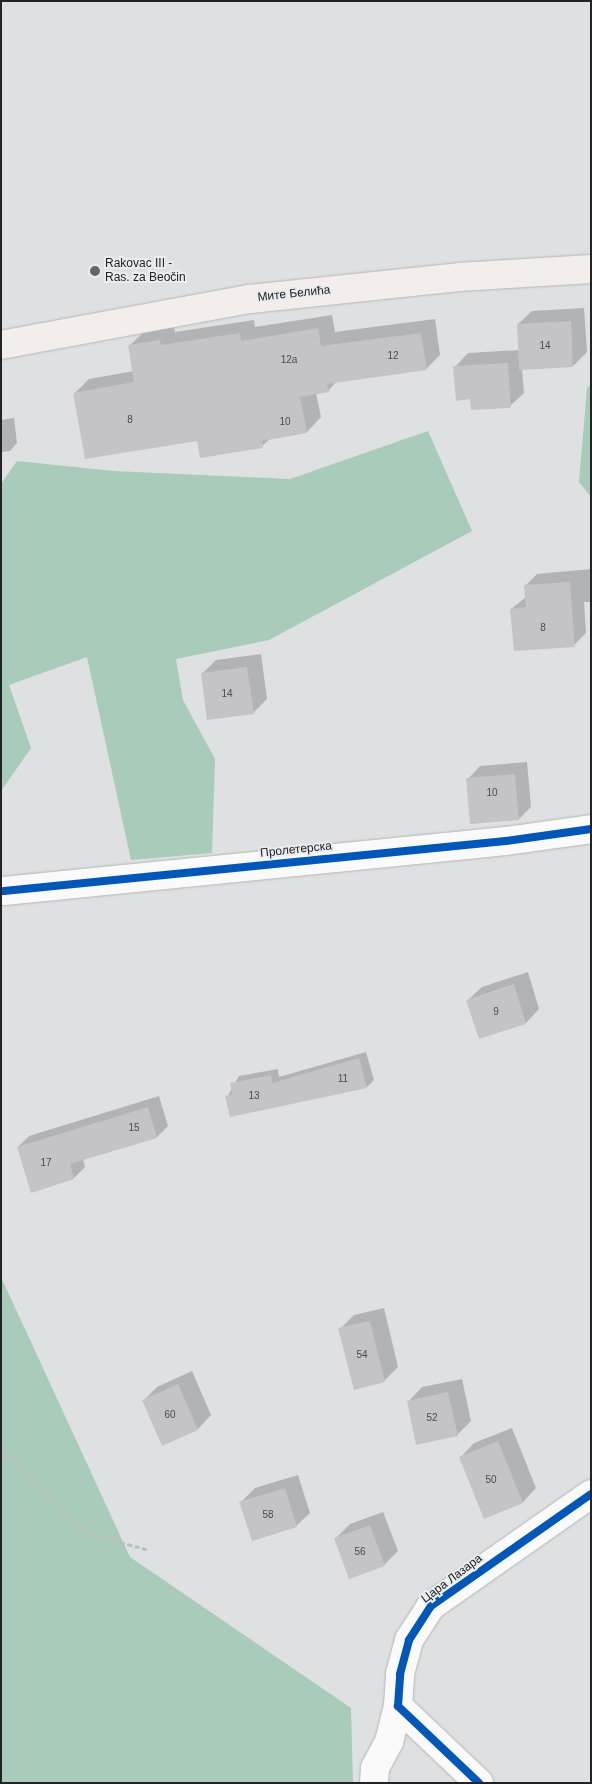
<!DOCTYPE html>
<meta charset="utf-8">
<style>
body{margin:0}
#map{position:relative;width:592px;height:1784px;overflow:hidden;background:#dee0e2;font-family:Helvetica,sans-serif}
div>[style]{position:absolute}
.forest>*{inset:0;background:#a9cbba}
.shadow>*{inset:0;background:#0003}
.building>*{inset:0;background:#c4c4c6}
.path>*{height:3px;margin-top:-1.5px;transform-origin:0;background:repeating-linear-gradient(90deg,#bebebf 0 5px,transparent 0 7.5px)}
.roads{filter:drop-shadow(0 0 1px #b5b7b8) drop-shadow(0 0 1px #b5b7b8)}
.minor>*{height:28px;margin:-14px;padding:0 14px;transform-origin:14px;border-radius:14px;background:#fafafb}
.major>*{height:28px;margin:-14px;padding:0 14px;transform-origin:14px;border-radius:14px;background:#f3eeec}
.cycleway>*{height:8px;margin:-4px;padding:0 4px;transform-origin:4px;border-radius:4px;background:#0057b8}
.dots>*{width:14px;height:14px;translate:-50% -50%;box-sizing:border-box;border:2px solid #eaedf0;border-radius:50%}
span{translate:-50% -50%;white-space:nowrap;text-align:center;line-height:1.15;-webkit-text-stroke:4px #eaedf0;paint-order:stroke}
.number-label{font-size:10px;color:#4a4b4c}
.number-label span{-webkit-text-stroke-width:0}
.poi-label{font-size:12px;color:#222324}
.left{translate:0 -50%;text-align:left}
.street-label{font-size:12px;color:#222324}
.frame{position:absolute;inset:0;border:2px solid #222324;pointer-events:none}
</style>
<div id="map">
<div class="forest">
<i style="clip-path:polygon(591px 385px,591px 497px,579px 482px,587px 388px)"></i>
<i style="clip-path:polygon(428px 431px,472px 531px,269px 640px,176px 659px,183px 700px,215px 759px,212px 853px,131px 860px,87px 657px,9px 685px,31px 748px,1px 791px,1px 484px,17px 461px,114px 471px,290px 479px)"></i>
<i style="clip-path:polygon(1px 1277px,130px 1557px,351px 1708px,353px 1783px,1px 1783px)"></i>
</div>
<div class="shadow">
<i style="clip-path:polygon(584px 308px,587px 352px,573px 366px,522px 369px,524px 393px,510px 406px,471px 398px,455px 367px,468px 353px,519px 350px,518px 324px,532px 311px)"></i>
<i style="clip-path:polygon(332px 315px,335px 332px,435px 319px,440px 355px,426px 369px,337px 381px,328px 391px,316px 393px,321px 417px,307px 432px,271px 438px,262px 446px,198px 439px,75px 393px,89px 379px,134px 371px,129px 346px,144px 332px,174px 327px,175px 332px,254px 320px,255px 327px)"></i>
<i style="clip-path:polygon(14px 418px,17px 443px,10px 451px,1px 452px,1px 420px)"></i>
<i style="clip-path:polygon(591px 569px,591px 602px,584px 602px,586px 633px,574px 645px,511px 609px,526px 597px,525px 586px,537px 574px)"></i>
<i style="clip-path:polygon(261px 654px,267px 699px,253px 713px,202px 674px,216px 660px)"></i>
<i style="clip-path:polygon(527px 762px,531px 807px,519px 819px,468px 779px,480px 766px)"></i>
<i style="clip-path:polygon(528px 972px,539px 1009px,526px 1023px,480px 1037px,468px 1000px,482px 987px)"></i>
<i style="clip-path:polygon(366px 1052px,374px 1080px,367px 1087px,231px 1116px,227px 1097px,239px 1076px,278px 1069px,279px 1077px)"></i>
<i style="clip-path:polygon(159px 1096px,168px 1126px,157px 1137px,83px 1159px,85px 1167px,74px 1178px,18px 1147px,29px 1136px)"></i>
<i style="clip-path:polygon(384px 1308px,398px 1367px,384px 1381px,340px 1329px,354px 1315px)"></i>
<i style="clip-path:polygon(192px 1371px,211px 1415px,198px 1429px,144px 1400px,157px 1387px)"></i>
<i style="clip-path:polygon(462px 1379px,471px 1421px,457px 1435px,409px 1401px,422px 1387px)"></i>
<i style="clip-path:polygon(512px 1428px,536px 1488px,523px 1502px,485px 1517px,461px 1457px,474px 1443px)"></i>
<i style="clip-path:polygon(298px 1475px,310px 1513px,296px 1526px,241px 1502px,255px 1488px)"></i>
<i style="clip-path:polygon(383px 1512px,398px 1551px,384px 1565px,336px 1538px,350px 1524px)"></i>
</div>
<div class="building">
<i style="clip-path:polygon(571px 321px,573px 367px,519px 370px,517px 324px)"></i>
<i style="clip-path:polygon(318px 328px,321px 346px,421px 333px,427px 370px,327px 384px,329px 392px,300px 397px,307px 433px,262px 441px,263px 448px,200px 458px,197px 441px,85px 459px,73px 393px,134px 382px,128px 345px,160px 340px,161px 345px,240px 333px,241px 341px)"></i>
<i style="clip-path:polygon(508px 363px,511px 408px,471px 410px,470px 399px,456px 401px,453px 366px)"></i>
<i style="clip-path:polygon(570px 582px,575px 647px,514px 651px,510px 609px,526px 607px,524px 585px)"></i>
<i style="clip-path:polygon(247px 667px,254px 714px,207px 720px,201px 673px)"></i>
<i style="clip-path:polygon(515px 774px,519px 820px,470px 824px,466px 778px)"></i>
<i style="clip-path:polygon(514px 984px,526px 1024px,479px 1039px,466px 1000px)"></i>
<i style="clip-path:polygon(359px 1058px,367px 1088px,230px 1117px,225px 1096px,232px 1094px,230px 1083px,271px 1075px,272px 1083px)"></i>
<i style="clip-path:polygon(148px 1107px,157px 1138px,70px 1164px,74px 1179px,31px 1193px,17px 1147px)"></i>
<i style="clip-path:polygon(370px 1321px,385px 1382px,354px 1390px,338px 1328px)"></i>
<i style="clip-path:polygon(178px 1384px,198px 1430px,162px 1446px,142px 1400px)"></i>
<i style="clip-path:polygon(448px 1392px,458px 1436px,416px 1445px,407px 1401px)"></i>
<i style="clip-path:polygon(498px 1441px,523px 1503px,484px 1519px,459px 1457px)"></i>
<i style="clip-path:polygon(285px 1488px,297px 1527px,252px 1541px,239px 1502px)"></i>
<i style="clip-path:polygon(370px 1525px,385px 1566px,349px 1579px,334px 1538px)"></i>
</div>
<div class="path">
<i style="left:1px;top:1447px;width:119px;rotate:45.7deg"></i>
<i style="left:84px;top:1532px;width:67px;rotate:15.5deg"></i>
</div>
<div class="roads">
<div class="minor">
<i style="left:4px;top:891px;width:504px;rotate:-5.69deg"></i>
<i style="left:506px;top:841px;width:86px;rotate:-8deg"></i>
<i style="left:374px;top:1783px;width:15px;rotate:-86deg"></i>
<i style="left:375px;top:1768px;width:30px;rotate:-62deg"></i>
<i style="left:389px;top:1742px;width:37px;rotate:-76deg"></i>
<i style="left:479px;top:1783px;width:112px;rotate:-136.5deg"></i>
<i style="left:398px;top:1706px;width:32px;rotate:-86deg"></i>
<i style="left:400px;top:1674px;width:35px;rotate:-75deg"></i>
<i style="left:409px;top:1640px;width:40px;rotate:-57.1deg"></i>
<i style="left:431px;top:1606px;width:195px;rotate:-35deg"></i>
</div>
<div class="major">
<i style="left:1px;top:345px;width:253px;rotate:-10.5deg"></i>
<i style="left:250px;top:299px;width:210px;rotate:-6deg"></i>
<i style="left:459px;top:277px;width:132px;rotate:-3.5deg"></i>
</div>
</div>
<div class="cycleway">
<i style="left:4px;top:891px;width:504px;rotate:-5.69deg"></i>
<i style="left:506px;top:841px;width:86px;rotate:-8deg"></i>
<i style="left:479px;top:1783px;width:112px;rotate:-136.5deg"></i>
<i style="left:398px;top:1706px;width:32px;rotate:-86deg"></i>
<i style="left:400px;top:1674px;width:35px;rotate:-75deg"></i>
<i style="left:409px;top:1640px;width:40px;rotate:-57.1deg"></i>
<i style="left:431px;top:1606px;width:195px;rotate:-35deg"></i>
</div>
<div class="dots">
<i style="left:95px;top:271px;background:#646566"></i>
</div>
<div class="number-label">
<span style="left:545px;top:346px">14</span>
<span style="left:393px;top:356px">12</span>
<span style="left:289px;top:360px">12a</span>
<span style="left:130px;top:420px">8</span>
<span style="left:285px;top:422px">10</span>
<span style="left:543px;top:628px">8</span>
<span style="left:227px;top:694px">14</span>
<span style="left:492px;top:793px">10</span>
<span style="left:496px;top:1012px">9</span>
<span style="left:343px;top:1079px">11</span>
<span style="left:254px;top:1096px">13</span>
<span style="left:134px;top:1128px">15</span>
<span style="left:46px;top:1163px">17</span>
<span style="left:362px;top:1355px">54</span>
<span style="left:170px;top:1415px">60</span>
<span style="left:432px;top:1418px">52</span>
<span style="left:491px;top:1480px">50</span>
<span style="left:268px;top:1515px">58</span>
<span style="left:360px;top:1552px">56</span>
</div>
<div class="poi-label">
<span class="left" style="left:105px;top:271px">Rakovac III -<br>Ras. za Beočin</span>
</div>
<div class="street-label">
<span style="left:294px;top:294px;rotate:-6deg">Мите Белића</span>
<span style="left:296px;top:850px;rotate:-6deg">Пролетерска</span>
<span style="left:452px;top:1579px;rotate:-37deg">Цара Лазара</span>
</div>
<div class="frame"></div>
</div>
